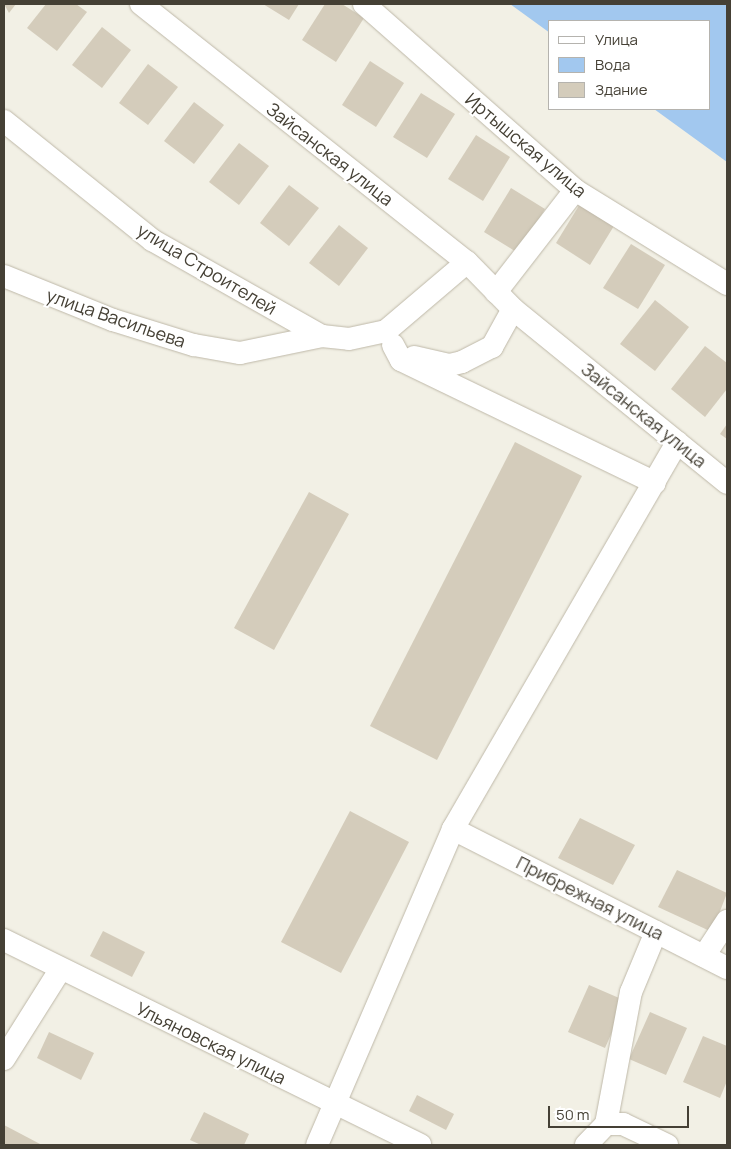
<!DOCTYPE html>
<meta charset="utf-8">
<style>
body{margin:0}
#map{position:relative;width:731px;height:1149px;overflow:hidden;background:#f2f0e5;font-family:Manrope,sans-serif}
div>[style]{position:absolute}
.water>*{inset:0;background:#a2c8ef}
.building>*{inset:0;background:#d4ccbb}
.roads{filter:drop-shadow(0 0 1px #beb8a8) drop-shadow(0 0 1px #beb8a8)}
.street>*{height:22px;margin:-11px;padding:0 11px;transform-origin:11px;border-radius:11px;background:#fff}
span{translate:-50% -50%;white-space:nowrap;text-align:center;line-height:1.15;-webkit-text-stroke:4px #fff;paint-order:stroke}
.street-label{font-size:18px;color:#454035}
.frame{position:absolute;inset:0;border:5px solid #454035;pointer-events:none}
.legend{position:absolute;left:548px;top:20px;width:162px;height:90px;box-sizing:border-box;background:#fff;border:1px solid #b5b3ae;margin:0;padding:6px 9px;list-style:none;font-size:15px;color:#454035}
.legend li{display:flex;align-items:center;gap:10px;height:25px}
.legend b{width:25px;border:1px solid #b5b3ae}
.scale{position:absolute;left:548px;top:1106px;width:141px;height:22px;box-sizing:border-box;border:2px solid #454035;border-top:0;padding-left:6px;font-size:15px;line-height:18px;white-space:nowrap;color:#454035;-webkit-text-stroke:4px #fff;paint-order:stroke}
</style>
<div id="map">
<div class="water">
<i style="clip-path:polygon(510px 4px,727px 4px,727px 162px,654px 109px,710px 109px,710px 21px,550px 21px,550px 33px)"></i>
</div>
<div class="building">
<i style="clip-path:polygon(4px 4px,16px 4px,9px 13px)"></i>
<i style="clip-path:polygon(46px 4px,76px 4px,87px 12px,57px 51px,27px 28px)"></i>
<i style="clip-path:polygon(263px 4px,299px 4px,289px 20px)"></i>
<i style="clip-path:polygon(325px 4px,342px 4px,364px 18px,336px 62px,302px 40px)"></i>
<i style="clip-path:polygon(102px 27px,131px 50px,102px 88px,72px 65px)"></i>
<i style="clip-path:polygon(370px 61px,404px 83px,376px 127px,342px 105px)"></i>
<i style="clip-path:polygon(148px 64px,178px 87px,148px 125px,119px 103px)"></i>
<i style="clip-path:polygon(421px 93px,455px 114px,427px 158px,393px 137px)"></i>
<i style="clip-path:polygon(194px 102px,224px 125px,194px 164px,164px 141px)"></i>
<i style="clip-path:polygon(476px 135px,510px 157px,483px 201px,448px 179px)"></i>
<i style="clip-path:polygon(239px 143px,269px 166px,239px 205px,209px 182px)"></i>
<i style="clip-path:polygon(289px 185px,319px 208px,289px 246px,260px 223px)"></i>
<i style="clip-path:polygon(511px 188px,545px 209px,518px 253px,484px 232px)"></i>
<i style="clip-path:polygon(583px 199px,617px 221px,590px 265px,556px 243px)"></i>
<i style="clip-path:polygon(339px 225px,368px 248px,339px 286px,309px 263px)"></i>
<i style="clip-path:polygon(631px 244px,665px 265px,638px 309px,603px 288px)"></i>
<i style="clip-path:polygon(655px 300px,689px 327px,655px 371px,620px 344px)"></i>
<i style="clip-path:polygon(705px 346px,727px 363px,727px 389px,705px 417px,671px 389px)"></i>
<i style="clip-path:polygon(727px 424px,727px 439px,720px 434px)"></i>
<i style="clip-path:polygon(515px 442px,582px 476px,437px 760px,370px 726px)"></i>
<i style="clip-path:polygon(309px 492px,349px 514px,274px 650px,234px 628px)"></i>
<i style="clip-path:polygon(350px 811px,409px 842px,341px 973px,281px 942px)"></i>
<i style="clip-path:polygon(580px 818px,635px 845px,613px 885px,558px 858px)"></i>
<i style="clip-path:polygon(677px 870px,727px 893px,712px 932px,658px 907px)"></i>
<i style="clip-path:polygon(103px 931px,145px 952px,132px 977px,90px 956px)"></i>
<i style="clip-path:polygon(589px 985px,626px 1001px,605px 1048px,568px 1032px)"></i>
<i style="clip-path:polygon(650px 1012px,687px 1028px,666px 1075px,629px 1059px)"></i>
<i style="clip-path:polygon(49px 1032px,94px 1053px,81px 1080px,37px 1058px)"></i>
<i style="clip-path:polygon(703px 1036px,727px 1046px,727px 1081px,720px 1098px,683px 1082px)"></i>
<i style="clip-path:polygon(417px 1095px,454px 1114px,446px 1130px,409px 1111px)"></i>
<i style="clip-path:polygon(204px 1112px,249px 1134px,244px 1145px,201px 1145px,190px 1140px)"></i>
<i style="clip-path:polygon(4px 1125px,42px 1145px,4px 1145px)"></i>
</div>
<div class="roads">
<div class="street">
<i style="left:141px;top:4px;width:416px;rotate:38.4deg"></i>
<i style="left:467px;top:262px;width:66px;rotate:45.6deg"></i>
<i style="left:513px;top:309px;width:276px;rotate:39.1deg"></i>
<i style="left:364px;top:4px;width:281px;rotate:41.4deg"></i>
<i style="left:575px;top:190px;width:179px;rotate:31.7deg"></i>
<i style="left:4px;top:121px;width:190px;rotate:38.8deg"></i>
<i style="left:152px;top:240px;width:195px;rotate:29.5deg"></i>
<i style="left:4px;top:276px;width:118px;rotate:22deg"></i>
<i style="left:113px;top:320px;width:85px;rotate:17.2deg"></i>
<i style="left:194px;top:345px;width:47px;rotate:9.9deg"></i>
<i style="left:240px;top:353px;width:84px;rotate:-11.7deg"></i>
<i style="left:322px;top:336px;width:27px;rotate:6deg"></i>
<i style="left:349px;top:339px;width:38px;rotate:-12deg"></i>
<i style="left:386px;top:331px;width:106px;rotate:-40.4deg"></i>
<i style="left:496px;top:292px;width:129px;rotate:-52.2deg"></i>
<i style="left:393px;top:345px;width:17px;rotate:62deg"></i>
<i style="left:401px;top:360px;width:282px;rotate:25.8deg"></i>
<i style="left:414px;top:357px;width:37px;rotate:13deg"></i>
<i style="left:450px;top:365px;width:12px;rotate:-14deg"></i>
<i style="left:462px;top:362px;width:34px;rotate:-27deg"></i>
<i style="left:492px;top:347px;width:43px;rotate:-61.1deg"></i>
<i style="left:453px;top:829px;width:307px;rotate:26.9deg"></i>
<i style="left:4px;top:940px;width:464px;rotate:26.2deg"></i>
<i style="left:704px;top:956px;width:42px;rotate:-56.7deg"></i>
<i style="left:4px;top:1059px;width:105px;rotate:-57.8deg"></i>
<i style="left:606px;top:1124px;width:134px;rotate:-79.3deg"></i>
<i style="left:631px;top:992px;width:65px;rotate:-67.4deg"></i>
<i style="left:317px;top:1145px;width:344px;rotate:-66.7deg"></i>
<i style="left:453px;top:829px;width:447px;rotate:-59.9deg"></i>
<i style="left:586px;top:1145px;width:29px;rotate:-46deg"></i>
<i style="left:606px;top:1124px;width:17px"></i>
<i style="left:623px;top:1124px;width:49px;rotate:25.5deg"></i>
</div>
</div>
<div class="street-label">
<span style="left:526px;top:145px;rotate:40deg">Иртышская улица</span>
<span style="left:330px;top:154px;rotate:38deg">Зайсанская улица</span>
<span style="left:207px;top:269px;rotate:31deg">улица Строителей</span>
<span style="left:116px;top:318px;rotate:19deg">улица Васильева</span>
<span style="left:644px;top:415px;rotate:39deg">Зайсанская улица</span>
<span style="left:590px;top:898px;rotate:27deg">Прибрежная улица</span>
<span style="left:211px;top:1043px;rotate:26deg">Ульяновская улица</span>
</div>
<div class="frame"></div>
<ul class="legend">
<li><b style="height:6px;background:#fff"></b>Улица</li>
<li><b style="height:14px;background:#a2c8ef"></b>Вода</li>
<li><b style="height:14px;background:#d4ccbb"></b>Здание</li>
</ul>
<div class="scale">50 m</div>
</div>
